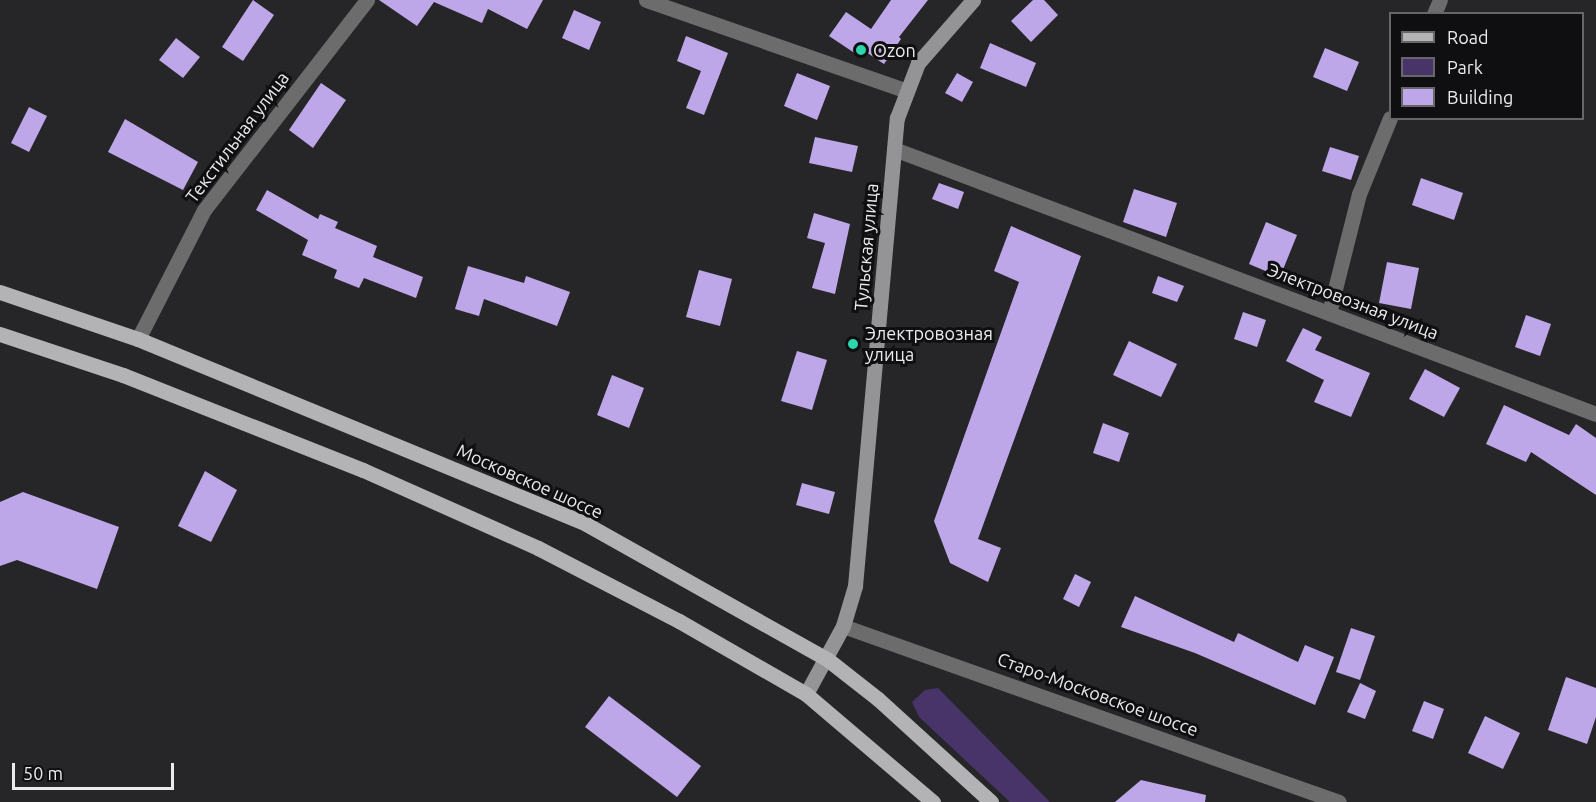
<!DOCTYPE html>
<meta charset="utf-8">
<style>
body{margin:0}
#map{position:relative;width:1596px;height:802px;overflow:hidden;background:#262528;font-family:Ubuntu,sans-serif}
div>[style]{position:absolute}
.green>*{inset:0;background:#483468}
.building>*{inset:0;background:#bea7e9}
.street>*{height:15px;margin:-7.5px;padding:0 7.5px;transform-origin:7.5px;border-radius:7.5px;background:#6c6c6d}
.secondary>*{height:15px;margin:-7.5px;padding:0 7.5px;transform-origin:7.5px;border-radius:7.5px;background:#949496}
.primary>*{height:15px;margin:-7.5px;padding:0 7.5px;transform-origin:7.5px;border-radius:7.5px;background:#b3b3b5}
.dots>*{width:16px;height:16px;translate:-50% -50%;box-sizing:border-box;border:3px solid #0f0e10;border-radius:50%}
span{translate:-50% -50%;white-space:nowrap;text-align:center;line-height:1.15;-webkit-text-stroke:6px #0f0e10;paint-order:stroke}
.poi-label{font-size:18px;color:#ebeaec}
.left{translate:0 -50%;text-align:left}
.street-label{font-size:18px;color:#ebeaec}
.legend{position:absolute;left:1389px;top:12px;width:195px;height:108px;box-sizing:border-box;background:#0f0e10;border:2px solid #676668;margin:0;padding:8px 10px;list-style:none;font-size:18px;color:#ebeaec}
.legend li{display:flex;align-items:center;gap:12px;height:30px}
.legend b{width:30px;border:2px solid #676668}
.scale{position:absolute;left:12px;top:763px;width:162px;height:27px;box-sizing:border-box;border:3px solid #ebeaec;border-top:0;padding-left:8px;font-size:18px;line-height:21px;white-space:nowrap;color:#ebeaec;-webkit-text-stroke:4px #0f0e10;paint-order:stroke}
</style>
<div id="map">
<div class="green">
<i style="clip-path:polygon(938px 688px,1050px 802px,1010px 802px,919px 717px,912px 702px,925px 690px)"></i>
</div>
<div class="building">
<i style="clip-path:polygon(253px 0,274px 15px,243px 61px,222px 47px)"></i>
<i style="clip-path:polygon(379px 0,543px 0,527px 29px,488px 9px,482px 23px,434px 2px,417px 26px)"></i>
<i style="clip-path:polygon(891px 0,928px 0,899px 37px,901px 39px,884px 64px,863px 50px,859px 56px,829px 36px,846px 12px,871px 29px)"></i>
<i style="clip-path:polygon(1033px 0,1044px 0,1058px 15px,1031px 42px,1011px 21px)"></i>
<i style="clip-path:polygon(574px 10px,601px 22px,589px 50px,562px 38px)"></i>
<i style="clip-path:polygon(686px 36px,728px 53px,704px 115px,686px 108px,701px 71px,677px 61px)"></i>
<i style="clip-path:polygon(176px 38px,200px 57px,183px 78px,159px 60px)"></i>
<i style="clip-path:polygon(990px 43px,1036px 63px,1026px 87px,980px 68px)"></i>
<i style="clip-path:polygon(1325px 48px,1359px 62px,1347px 91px,1313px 77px)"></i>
<i style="clip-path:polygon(797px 73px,830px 86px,817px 120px,784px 106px)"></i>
<i style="clip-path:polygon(957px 73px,973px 82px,962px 102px,945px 93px)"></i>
<i style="clip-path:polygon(321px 83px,346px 100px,313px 148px,289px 130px)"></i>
<i style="clip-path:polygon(29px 107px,47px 116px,29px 152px,11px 143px)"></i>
<i style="clip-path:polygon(125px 119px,198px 162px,183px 190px,108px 152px)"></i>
<i style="clip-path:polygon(815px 137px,858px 146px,852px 172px,809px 163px)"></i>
<i style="clip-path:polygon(1330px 147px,1359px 156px,1351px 180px,1322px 171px)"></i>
<i style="clip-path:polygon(1421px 178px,1463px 193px,1454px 220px,1412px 205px)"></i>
<i style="clip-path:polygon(939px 183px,964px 192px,958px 209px,932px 199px)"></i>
<i style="clip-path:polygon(1134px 189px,1177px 203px,1166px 237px,1123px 222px)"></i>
<i style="clip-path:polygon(267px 190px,318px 219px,320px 214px,338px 222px,335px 228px,377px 246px,373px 257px,423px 277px,416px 298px,364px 278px,359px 288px,334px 278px,337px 270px,302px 255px,308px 240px,256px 210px)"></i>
<i style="clip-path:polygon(814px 213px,850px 224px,835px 294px,812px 288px,825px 243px,807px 238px)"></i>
<i style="clip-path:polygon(1266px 222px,1297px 235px,1280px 277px,1249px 264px)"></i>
<i style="clip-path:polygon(1011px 226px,1081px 256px,978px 539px,1001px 548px,988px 582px,950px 563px,934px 521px,1019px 282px,994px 271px)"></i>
<i style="clip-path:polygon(1387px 262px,1419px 268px,1411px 309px,1379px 303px)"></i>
<i style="clip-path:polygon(468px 266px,524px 283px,526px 276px,570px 292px,557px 326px,484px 299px,479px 316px,455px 309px)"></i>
<i style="clip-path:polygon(699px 270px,732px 279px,720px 326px,686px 317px)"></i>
<i style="clip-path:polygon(1158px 276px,1184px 286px,1177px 302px,1152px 293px)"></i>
<i style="clip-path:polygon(1243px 312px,1266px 320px,1257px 347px,1234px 339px)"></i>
<i style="clip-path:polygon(1526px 315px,1551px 324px,1540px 356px,1515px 347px)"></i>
<i style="clip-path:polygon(1303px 328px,1322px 337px,1315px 350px,1370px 373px,1351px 417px,1314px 402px,1324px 380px,1286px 361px)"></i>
<i style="clip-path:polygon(1129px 341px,1177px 364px,1161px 397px,1113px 375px)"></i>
<i style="clip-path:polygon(797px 351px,827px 360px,812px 410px,781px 401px)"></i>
<i style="clip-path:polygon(1425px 369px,1460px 388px,1444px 417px,1409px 399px)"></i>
<i style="clip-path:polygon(612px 375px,644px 388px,629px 428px,597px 415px)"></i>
<i style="clip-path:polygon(1504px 405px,1569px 435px,1576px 424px,1596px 438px,1596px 495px,1531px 452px,1526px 462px,1486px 444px)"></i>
<i style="clip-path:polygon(1103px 423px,1129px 433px,1119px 462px,1093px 453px)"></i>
<i style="clip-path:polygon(205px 471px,237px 490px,211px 542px,178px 526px)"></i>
<i style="clip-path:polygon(802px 483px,835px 492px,829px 514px,796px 505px)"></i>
<i style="clip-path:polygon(23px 492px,119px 527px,97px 589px,17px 560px,0 566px,0 502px)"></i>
<i style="clip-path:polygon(1075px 574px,1091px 582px,1079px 607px,1063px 599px)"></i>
<i style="clip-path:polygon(1135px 596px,1234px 642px,1238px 633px,1298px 662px,1305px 645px,1334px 657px,1315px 705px,1195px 653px,1121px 627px)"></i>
<i style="clip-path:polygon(1351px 628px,1375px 636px,1360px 680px,1336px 672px)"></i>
<i style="clip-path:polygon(1566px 677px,1596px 688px,1596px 717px,1587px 744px,1548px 730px)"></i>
<i style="clip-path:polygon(1360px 683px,1376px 691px,1365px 719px,1347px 712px)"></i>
<i style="clip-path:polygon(609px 696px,701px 766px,677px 797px,585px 727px)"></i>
<i style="clip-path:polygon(1424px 701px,1444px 709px,1433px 739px,1412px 731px)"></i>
<i style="clip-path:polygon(1485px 716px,1520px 733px,1503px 769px,1468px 753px)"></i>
<i style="clip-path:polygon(1141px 780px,1206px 795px,1205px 802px,1115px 802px)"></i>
</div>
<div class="street">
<i style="left:646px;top:0;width:274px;rotate:19.2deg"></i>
<i style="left:1434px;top:14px;width:15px;rotate:-67deg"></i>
<i style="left:894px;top:149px;width:750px;rotate:20.68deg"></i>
<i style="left:1329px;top:313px;width:123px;rotate:-75.9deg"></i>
<i style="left:1359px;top:194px;width:82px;rotate:-67.8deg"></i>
<i style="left:138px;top:339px;width:145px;rotate:-62.9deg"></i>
<i style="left:204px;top:210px;width:266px;rotate:-52.2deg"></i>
<i style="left:843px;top:626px;width:526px;rotate:19.54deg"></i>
</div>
<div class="secondary">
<i style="left:806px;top:694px;width:77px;rotate:-61.4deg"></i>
<i style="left:843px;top:626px;width:42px;rotate:-73.3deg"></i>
<i style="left:855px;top:586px;width:470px;rotate:-84.9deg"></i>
<i style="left:897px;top:118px;width:59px;rotate:-69.1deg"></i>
<i style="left:918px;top:63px;width:84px;rotate:-48.9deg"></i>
</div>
<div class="primary">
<i style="left:0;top:292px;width:146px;rotate:18.8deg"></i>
<i style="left:138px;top:339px;width:485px;rotate:22.4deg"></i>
<i style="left:586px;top:524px;width:276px;rotate:29.3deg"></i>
<i style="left:827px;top:659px;width:65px;rotate:38.1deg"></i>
<i style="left:878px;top:699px;width:153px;rotate:42.3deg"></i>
<i style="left:0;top:334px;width:130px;rotate:18.4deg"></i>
<i style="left:123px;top:375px;width:258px;rotate:21.6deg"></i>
<i style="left:363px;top:470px;width:192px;rotate:24deg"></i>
<i style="left:538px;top:548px;width:159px;rotate:27.4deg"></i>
<i style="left:679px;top:621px;width:146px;rotate:29.9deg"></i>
<i style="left:806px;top:694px;width:167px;rotate:40.4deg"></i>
</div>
<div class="dots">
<i style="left:861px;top:50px;background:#2cd5ab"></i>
<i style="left:853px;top:344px;background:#2cd5ab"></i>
</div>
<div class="poi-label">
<span class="left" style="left:873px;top:50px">Ozon</span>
<span class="left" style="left:865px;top:344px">Электровозная<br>улица</span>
</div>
<div class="street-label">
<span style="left:237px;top:137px;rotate:-53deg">Текстильная улица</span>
<span style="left:866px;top:247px;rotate:-85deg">Тульская улица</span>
<span style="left:1353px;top:301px;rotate:21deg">Электровозная улица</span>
<span style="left:530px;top:481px;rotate:24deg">Московское шоссе</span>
<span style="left:1098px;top:694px;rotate:20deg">Старо-Московское шоссе</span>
</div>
<ul class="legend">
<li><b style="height:8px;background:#b3b3b5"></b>Road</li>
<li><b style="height:16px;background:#483468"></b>Park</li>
<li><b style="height:16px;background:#bea7e9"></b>Building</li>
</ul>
<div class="scale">50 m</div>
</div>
